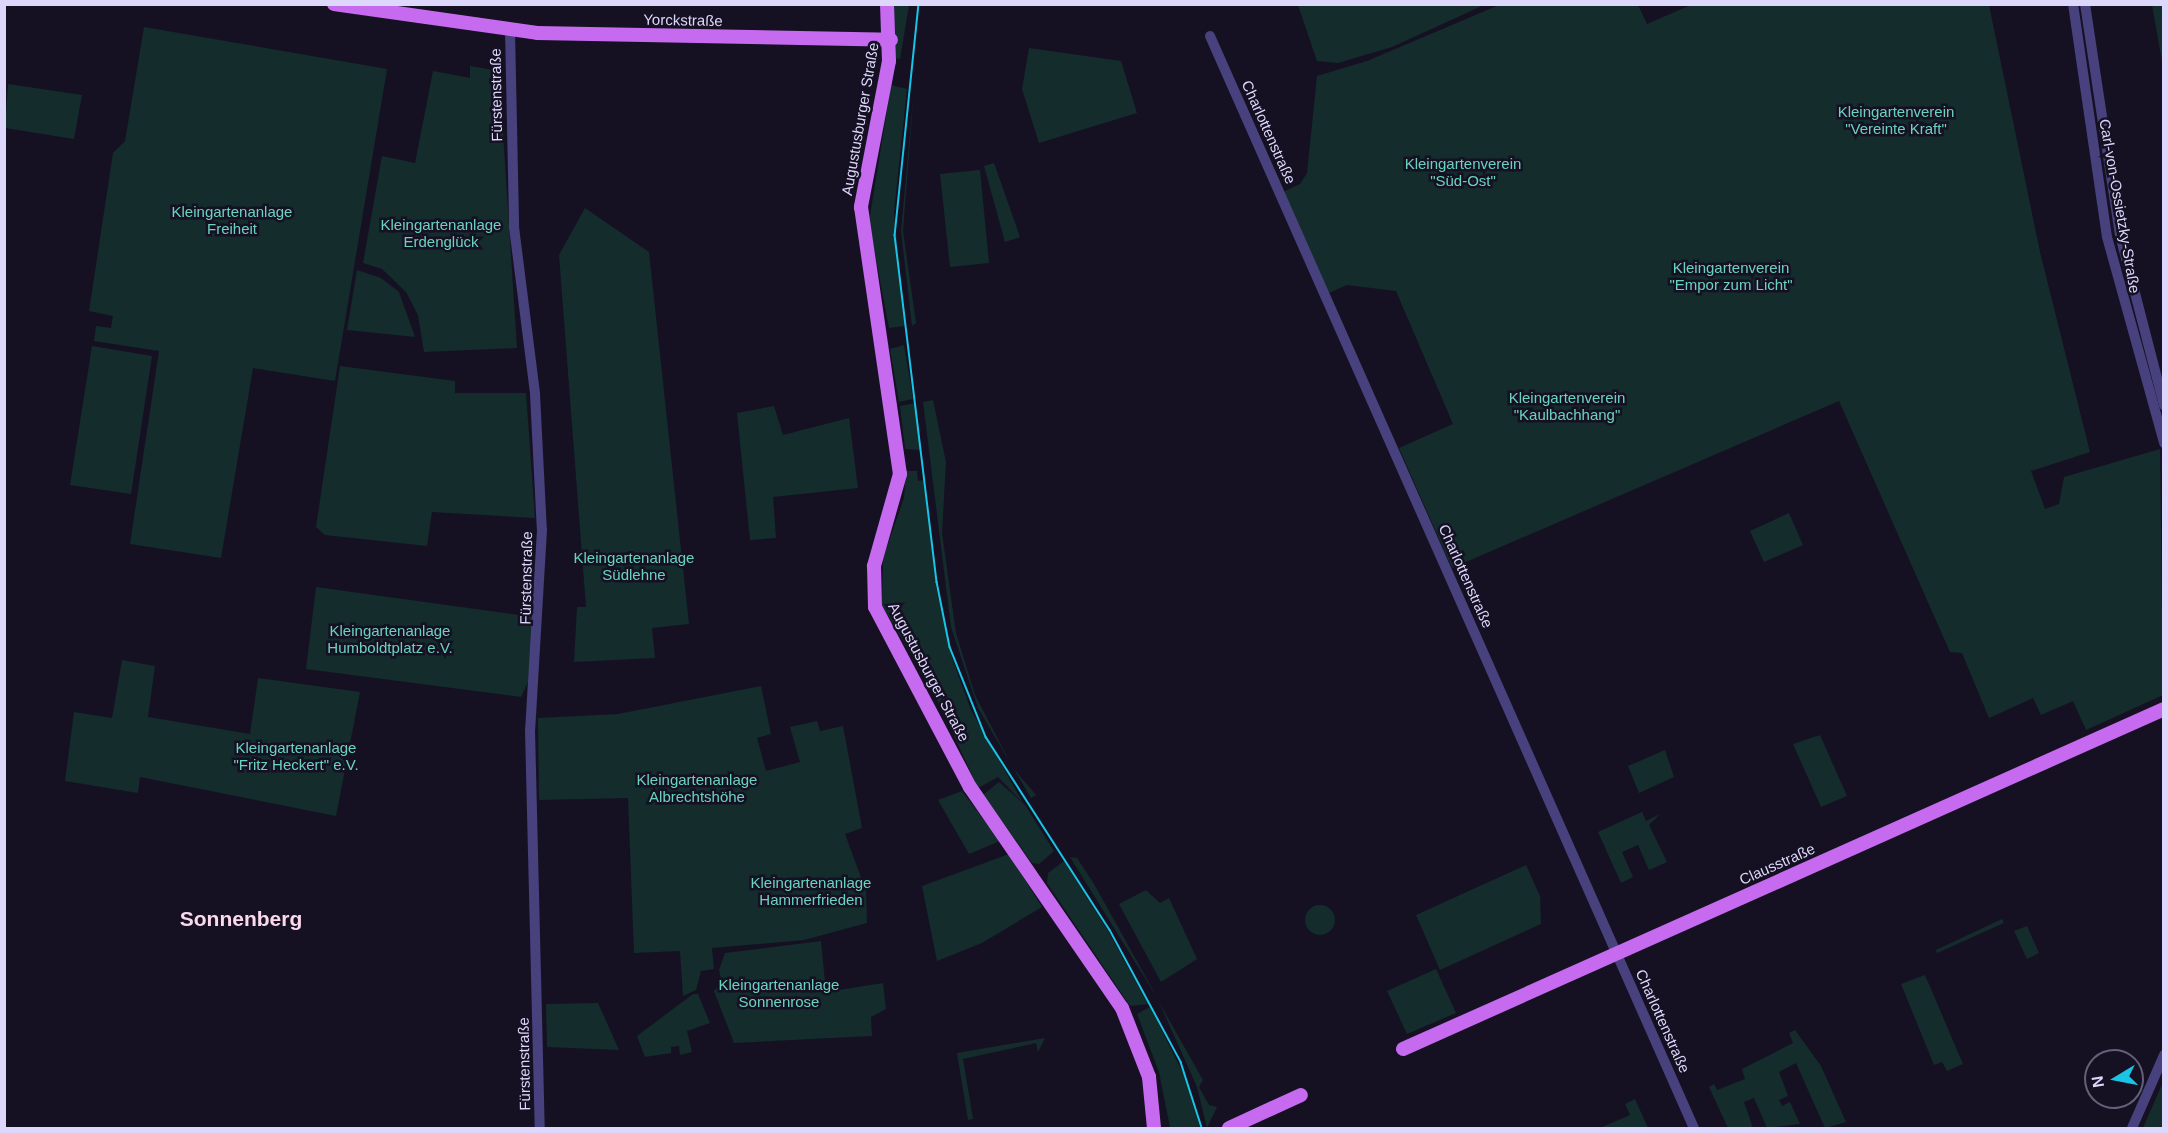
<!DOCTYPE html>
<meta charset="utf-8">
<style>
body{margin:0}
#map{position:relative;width:2168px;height:1133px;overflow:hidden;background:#151123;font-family:Arial,sans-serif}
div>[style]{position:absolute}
.green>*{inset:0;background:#142c2c}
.round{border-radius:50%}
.minor>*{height:10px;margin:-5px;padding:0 5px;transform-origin:5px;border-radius:5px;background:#47417d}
.major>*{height:14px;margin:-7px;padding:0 7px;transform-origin:7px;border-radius:7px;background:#c66aef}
.tram>*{height:1.5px;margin:-0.75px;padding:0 0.75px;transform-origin:0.75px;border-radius:0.75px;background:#19c4e5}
span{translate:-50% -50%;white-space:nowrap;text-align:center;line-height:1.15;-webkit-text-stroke:5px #151123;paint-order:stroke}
.street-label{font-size:15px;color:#ddd7fb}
.park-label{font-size:15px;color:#6ad3c0}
.district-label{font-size:21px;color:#fbd9ec;font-weight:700}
.frame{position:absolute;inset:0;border:6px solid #ddd7fb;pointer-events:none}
.north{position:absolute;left:2084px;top:1049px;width:60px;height:60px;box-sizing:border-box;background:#151123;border:2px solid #656079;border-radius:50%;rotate:260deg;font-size:16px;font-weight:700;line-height:24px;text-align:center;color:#ddd7fb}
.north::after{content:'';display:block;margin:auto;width:21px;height:27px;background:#19c4e5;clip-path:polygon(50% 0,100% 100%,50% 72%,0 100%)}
</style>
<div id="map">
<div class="green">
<i style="clip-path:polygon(892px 5px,909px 5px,900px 59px,894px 58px)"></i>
<i style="clip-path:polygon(1298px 5px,1298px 4px,1484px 5px,1392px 47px,1338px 63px,1317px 61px)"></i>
<i style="clip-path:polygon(1499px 5px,1638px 5px,1647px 24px,1691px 5px,1989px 5px,2040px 252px,2090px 452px,2031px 471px,2045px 509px,2059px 504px,2064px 477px,2160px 449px,2163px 695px,2086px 730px,2073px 701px,2041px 715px,2033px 698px,1989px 718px,1962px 653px,1950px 652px,1839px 401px,1452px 568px,1399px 448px,1453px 424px,1396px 291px,1347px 285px,1329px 293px,1283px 192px,1300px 184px,1307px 173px,1317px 76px,1367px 61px)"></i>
<i style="clip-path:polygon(2152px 5px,2163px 5px,2163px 67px)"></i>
<i style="clip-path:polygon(144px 27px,387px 69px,335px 381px,253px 368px,221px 558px,130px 544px,159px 351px,94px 341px,96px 326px,111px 328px,113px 316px,89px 311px,113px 153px,125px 141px)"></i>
<i style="clip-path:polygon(1029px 48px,1121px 61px,1137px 113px,1039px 143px,1022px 89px)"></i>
<i style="clip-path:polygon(470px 66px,499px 71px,517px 348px,424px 352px,418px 315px,406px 292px,382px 269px,363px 263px,382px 156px,415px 163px,433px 71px,470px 78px)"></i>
<i style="clip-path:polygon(8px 84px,82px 95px,74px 139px,5px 128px)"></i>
<i style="clip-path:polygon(891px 85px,907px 89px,894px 212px,905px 326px,889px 328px,869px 222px)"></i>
<i style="clip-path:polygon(914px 90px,903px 231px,916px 323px,912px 326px,901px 231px)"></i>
<i style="clip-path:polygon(994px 163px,1020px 237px,1005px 242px,984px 166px)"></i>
<i style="clip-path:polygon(980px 170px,989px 263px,950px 267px,940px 174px)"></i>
<i style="clip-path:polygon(585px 208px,649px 252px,689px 624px,652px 628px,655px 658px,574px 662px,577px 607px,586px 607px,559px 255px)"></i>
<i style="clip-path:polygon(357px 270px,381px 278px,399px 292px,415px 337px,347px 330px)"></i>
<i style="clip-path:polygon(904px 345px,913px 399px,899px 402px,890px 349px)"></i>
<i style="clip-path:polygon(92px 346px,152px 356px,131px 494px,70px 485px)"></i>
<i style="clip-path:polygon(340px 366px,455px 381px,455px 393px,526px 393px,535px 518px,432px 512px,427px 546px,325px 535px,316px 527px)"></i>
<i style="clip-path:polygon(933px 400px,946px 462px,942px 533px,956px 633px,975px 695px,1013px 768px,1036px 795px,1031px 798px,978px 708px,951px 627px,923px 402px)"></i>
<i style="clip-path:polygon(916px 403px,936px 586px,951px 655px,971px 710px,1023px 803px,998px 777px,978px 788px,935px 695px,882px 605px,883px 558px,904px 498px,906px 471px,917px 471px,918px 481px,924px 480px,921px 450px,905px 449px,900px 406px)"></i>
<i style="clip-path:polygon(774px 406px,783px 435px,849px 418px,858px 488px,773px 497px,776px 538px,750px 540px,737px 413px)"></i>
<i style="clip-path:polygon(1789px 513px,1803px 545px,1764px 562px,1750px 531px)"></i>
<i style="clip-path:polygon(316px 587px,533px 617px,528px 682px,521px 697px,306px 669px)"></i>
<i style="clip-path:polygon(122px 660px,155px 666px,148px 717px,250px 734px,258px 678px,360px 692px,336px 816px,140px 777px,138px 793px,65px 781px,74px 712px,112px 718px)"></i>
<i style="clip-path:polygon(761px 686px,771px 734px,757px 738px,766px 771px,800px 762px,790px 727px,817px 721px,820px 731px,843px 726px,862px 828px,845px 834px,866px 891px,867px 923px,804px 940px,712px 948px,714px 969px,701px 971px,696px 990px,683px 996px,680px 951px,634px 953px,628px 798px,539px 800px,538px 718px,618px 714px)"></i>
<i style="clip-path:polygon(1820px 735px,1847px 796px,1821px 807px,1793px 744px)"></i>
<i style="clip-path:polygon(1665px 750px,1674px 777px,1639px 793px,1628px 766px)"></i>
<i style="clip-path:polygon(999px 782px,1025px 805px,1054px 851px,1039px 864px,1032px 863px,983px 795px)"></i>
<i style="clip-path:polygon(962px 791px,1000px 841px,969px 854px,938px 800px)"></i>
<i style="clip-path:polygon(1642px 812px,1646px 821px,1660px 814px,1649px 825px,1667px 862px,1649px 870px,1638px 845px,1622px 852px,1633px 877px,1621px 883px,1598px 832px)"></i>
<i style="clip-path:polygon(1009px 854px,1042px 907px,982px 943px,937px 961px,922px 886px)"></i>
<i style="clip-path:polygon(1070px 857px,1077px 858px,1094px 884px,1158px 999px)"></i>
<i style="clip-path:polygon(1064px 861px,1108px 931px,1148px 1004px,1130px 1006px,1047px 883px,1048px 873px)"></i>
<i style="clip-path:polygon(1526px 865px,1540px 896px,1541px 924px,1440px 970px,1416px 915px)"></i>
<i style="clip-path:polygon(1146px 890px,1160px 903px,1169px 898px,1197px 959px,1161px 982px,1119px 904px)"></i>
<i class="round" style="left:1305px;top:905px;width:30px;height:30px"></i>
<i style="clip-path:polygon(2002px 919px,2004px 923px,1937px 953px,1936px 950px)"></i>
<i style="clip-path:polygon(2027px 926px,2039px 953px,2027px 959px,2014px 931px)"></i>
<i style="clip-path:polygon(821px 941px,826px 992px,883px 983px,886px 1009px,871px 1017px,872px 1036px,734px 1043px,714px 991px,722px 983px,719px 970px,725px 953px)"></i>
<i style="clip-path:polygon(1436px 969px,1456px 1013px,1407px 1034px,1387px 991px)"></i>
<i style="clip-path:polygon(1925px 975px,1963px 1064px,1947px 1071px,1942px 1062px,1934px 1065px,1901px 984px)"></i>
<i style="clip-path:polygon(693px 994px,698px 994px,710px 1023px,687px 1031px,692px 1052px,680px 1055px,679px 1046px,671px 1047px,671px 1053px,645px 1057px,637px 1036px)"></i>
<i style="clip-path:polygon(1159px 1002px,1203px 1080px,1199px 1087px,1209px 1105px,1217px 1107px,1207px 1128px,1197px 1087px)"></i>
<i style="clip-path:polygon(598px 1003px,619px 1050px,547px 1047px,546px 1004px)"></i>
<i style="clip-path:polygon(1150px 1007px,1185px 1077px,1200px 1128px,1170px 1127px,1159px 1072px,1137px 1014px)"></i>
<i style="clip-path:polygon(1795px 1030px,1821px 1066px,1846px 1122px,1825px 1128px,1796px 1063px,1779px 1072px,1788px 1096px,1779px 1100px,1782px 1106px,1790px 1102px,1800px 1124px,1767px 1128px,1754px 1098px,1744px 1102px,1753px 1128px,1728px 1128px,1709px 1087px,1714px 1084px,1717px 1090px,1745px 1079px,1742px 1069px,1793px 1043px,1789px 1033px)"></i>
<i style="clip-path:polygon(1045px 1038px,1038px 1052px,1036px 1043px,963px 1059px,973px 1119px,968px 1120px,957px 1053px)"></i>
<i style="clip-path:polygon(2163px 1082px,2163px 1128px,2143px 1128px)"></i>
<i style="clip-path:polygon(1635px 1099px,1648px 1128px,1600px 1128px,1630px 1115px,1625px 1104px)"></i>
</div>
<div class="minor">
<i style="left:2073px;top:4px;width:235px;rotate:81.7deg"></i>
<i style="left:2107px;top:237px;width:214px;rotate:74.5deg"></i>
<i style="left:2085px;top:4px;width:234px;rotate:81.4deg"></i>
<i style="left:2120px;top:235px;width:176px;rotate:75.5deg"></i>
<i style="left:510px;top:30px;width:197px;rotate:88.8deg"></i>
<i style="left:514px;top:227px;width:168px;rotate:82.8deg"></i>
<i style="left:535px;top:394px;width:136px;rotate:87.1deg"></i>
<i style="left:542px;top:530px;width:200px;rotate:93.4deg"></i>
<i style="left:530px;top:730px;width:398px;rotate:88.6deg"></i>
<i style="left:1210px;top:36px;width:1194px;rotate:66.1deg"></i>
<i style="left:2132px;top:1128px;width:80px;rotate:-66.3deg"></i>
</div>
<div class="major">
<i style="left:334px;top:4px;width:205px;rotate:8.1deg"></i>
<i style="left:537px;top:33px;width:354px;rotate:1.1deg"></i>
<i style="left:887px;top:4px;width:57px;rotate:88deg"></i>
<i style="left:889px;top:61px;width:149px;rotate:100.9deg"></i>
<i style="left:861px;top:207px;width:270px;rotate:81.7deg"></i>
<i style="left:900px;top:474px;width:96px;rotate:105.8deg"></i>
<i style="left:874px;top:566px;width:41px;rotate:88.6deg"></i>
<i style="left:875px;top:607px;width:204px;rotate:62.2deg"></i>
<i style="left:970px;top:787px;width:268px;rotate:55.5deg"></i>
<i style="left:1122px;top:1008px;width:74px;rotate:68.6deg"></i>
<i style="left:1149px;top:1077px;width:51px;rotate:84.4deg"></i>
<i style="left:1403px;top:1049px;width:833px;rotate:-24.07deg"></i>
<i style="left:1229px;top:1128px;width:79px;rotate:-24.6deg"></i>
</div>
<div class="tram">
<i style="left:919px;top:4px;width:232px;rotate:95.9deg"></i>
<i style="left:895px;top:235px;width:350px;rotate:83.1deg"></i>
<i style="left:937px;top:582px;width:66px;rotate:78.7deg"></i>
<i style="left:950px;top:647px;width:97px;rotate:68.2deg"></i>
<i style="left:986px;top:737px;width:229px;rotate:57.3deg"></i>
<i style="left:1110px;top:930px;width:150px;rotate:61.7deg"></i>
<i style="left:1181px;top:1062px;width:69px;rotate:72.3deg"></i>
</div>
<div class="street-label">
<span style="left:683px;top:20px;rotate:1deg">Yorckstraße</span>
<span style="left:496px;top:95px;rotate:-91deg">Fürstenstraße</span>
<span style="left:860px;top:119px;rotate:-80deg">Augustusburger Straße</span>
<span style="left:1269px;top:132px;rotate:66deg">Charlottenstraße</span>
<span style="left:2120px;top:206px;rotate:80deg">Carl-von-Ossietzky-Straße</span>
<span style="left:1466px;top:576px;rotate:66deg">Charlottenstraße</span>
<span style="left:526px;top:578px;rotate:-89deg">Fürstenstraße</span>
<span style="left:929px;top:672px;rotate:62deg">Augustusburger Straße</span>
<span style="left:1777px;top:864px;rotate:-24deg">Clausstraße</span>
<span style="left:1663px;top:1021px;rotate:66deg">Charlottenstraße</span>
<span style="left:524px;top:1064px;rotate:-91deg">Fürstenstraße</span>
</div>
<div class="park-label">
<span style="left:1896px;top:120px">Kleingartenverein<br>"Vereinte Kraft"</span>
<span style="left:1463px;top:172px">Kleingartenverein<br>"Süd-Ost"</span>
<span style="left:232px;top:220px">Kleingartenanlage<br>Freiheit</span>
<span style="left:441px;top:233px">Kleingartenanlage<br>Erdenglück</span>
<span style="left:1731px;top:276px">Kleingartenverein<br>"Empor zum Licht"</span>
<span style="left:1567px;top:406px">Kleingartenverein<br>"Kaulbachhang"</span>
<span style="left:634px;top:566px">Kleingartenanlage<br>Südlehne</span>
<span style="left:390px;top:639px">Kleingartenanlage<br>Humboldtplatz e.V.</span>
<span style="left:296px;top:756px">Kleingartenanlage<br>"Fritz Heckert" e.V.</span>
<span style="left:697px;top:788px">Kleingartenanlage<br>Albrechtshöhe</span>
<span style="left:811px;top:891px">Kleingartenanlage<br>Hammerfrieden</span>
<span style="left:779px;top:993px">Kleingartenanlage<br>Sonnenrose</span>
</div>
<div class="district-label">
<span style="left:241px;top:919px">Sonnenberg</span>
</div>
<div class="frame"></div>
<div class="north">N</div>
</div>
